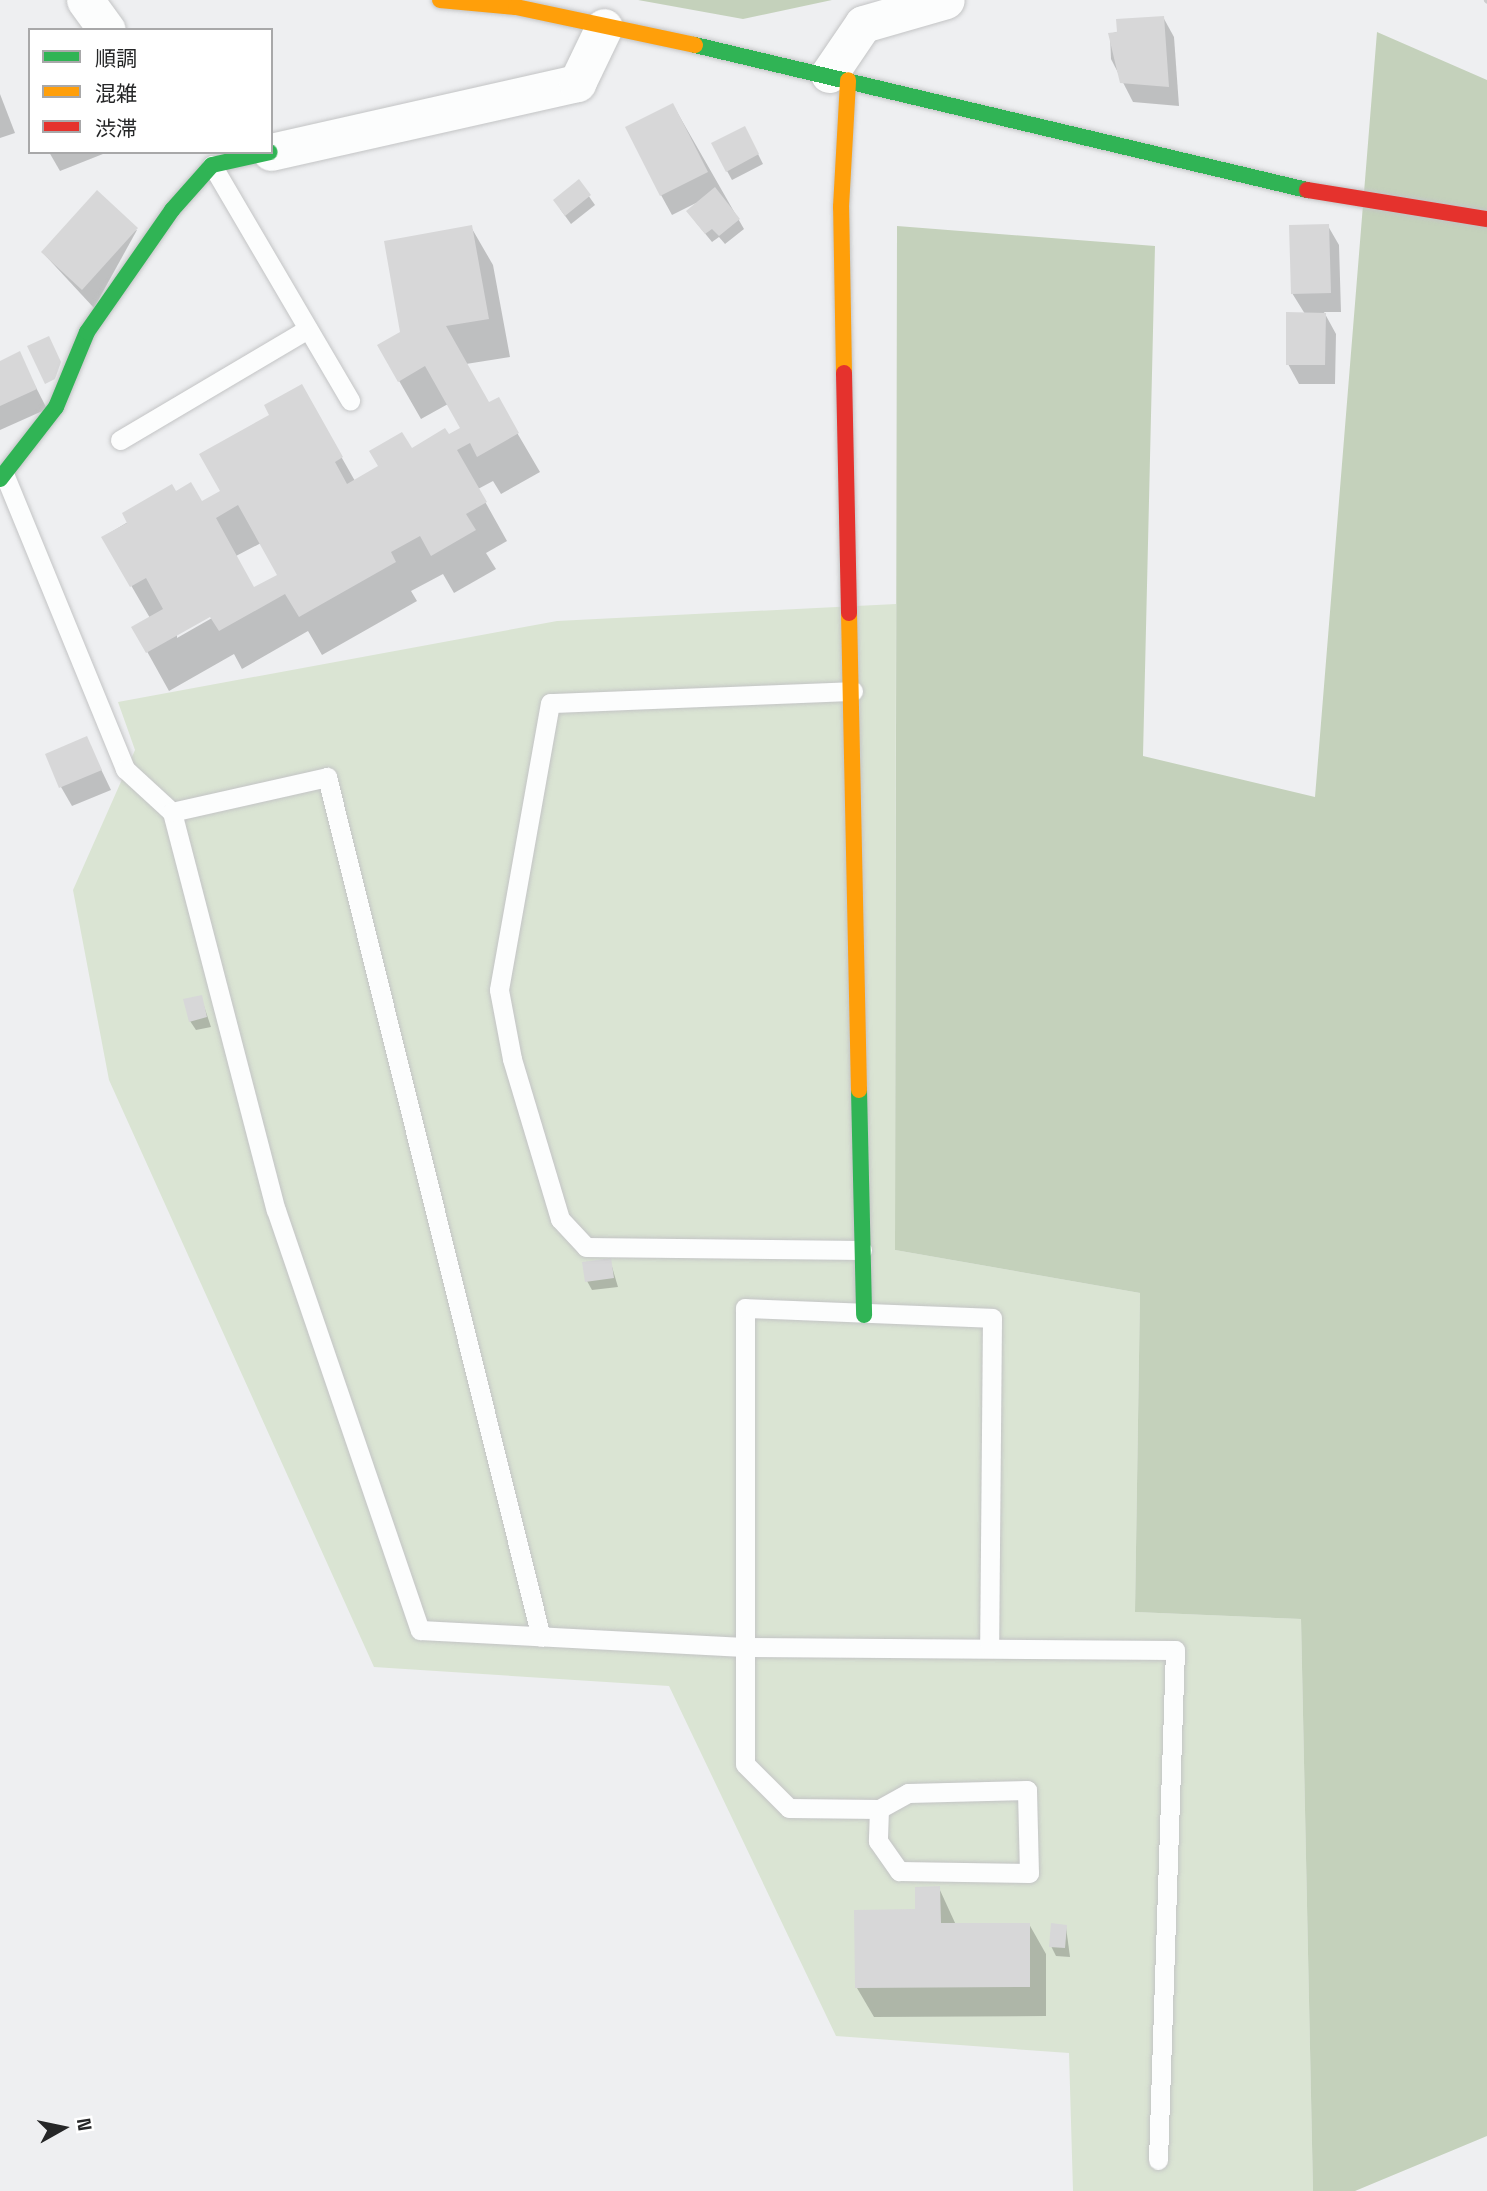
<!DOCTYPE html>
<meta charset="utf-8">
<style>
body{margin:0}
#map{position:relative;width:1487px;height:2191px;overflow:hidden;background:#eeeff1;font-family:"Space Grotesk","Noto Sans JP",sans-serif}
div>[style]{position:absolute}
.green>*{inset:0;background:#dae4d3}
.forest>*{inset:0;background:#c4d1bb}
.shadow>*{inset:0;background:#0003}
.building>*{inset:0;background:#d7d7d8}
.roads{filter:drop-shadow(0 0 2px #c3c4c5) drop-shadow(0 0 2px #c3c4c5)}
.lane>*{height:19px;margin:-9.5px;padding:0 9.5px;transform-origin:9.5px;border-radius:9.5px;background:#fcfdfd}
.street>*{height:37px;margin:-18.5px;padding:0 18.5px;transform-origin:18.5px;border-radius:18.5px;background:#fcfdfd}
.fast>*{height:16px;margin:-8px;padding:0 8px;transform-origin:8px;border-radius:8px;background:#30b455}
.slow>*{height:16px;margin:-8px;padding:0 8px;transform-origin:8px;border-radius:8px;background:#ff9f0a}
.jam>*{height:16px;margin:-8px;padding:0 8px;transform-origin:8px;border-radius:8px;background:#e5322d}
.rail>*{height:5px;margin:-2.5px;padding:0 2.5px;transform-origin:2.5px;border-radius:2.5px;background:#cdcdce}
span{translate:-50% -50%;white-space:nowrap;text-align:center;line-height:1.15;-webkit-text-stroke:7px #fff;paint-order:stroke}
.legend{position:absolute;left:28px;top:28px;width:245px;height:126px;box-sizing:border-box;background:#fff;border:2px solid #a8a8a9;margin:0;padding:9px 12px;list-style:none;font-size:21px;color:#252627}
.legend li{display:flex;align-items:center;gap:14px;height:35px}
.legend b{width:35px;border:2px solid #a8a8a9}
.north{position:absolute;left:28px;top:2093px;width:70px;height:70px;-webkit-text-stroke:5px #fff;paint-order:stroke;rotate:81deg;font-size:19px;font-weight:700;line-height:28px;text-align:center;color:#252627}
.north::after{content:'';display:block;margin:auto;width:24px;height:32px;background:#252627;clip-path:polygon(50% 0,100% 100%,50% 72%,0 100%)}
</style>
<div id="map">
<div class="green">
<i style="clip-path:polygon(896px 604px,895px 1250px,1140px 1293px,1135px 1612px,1301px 1619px,1313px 2191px,1073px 2191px,1069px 2053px,836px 2036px,669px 1686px,374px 1667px,109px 1080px,73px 890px,135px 750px,118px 702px,557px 621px)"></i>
</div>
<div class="forest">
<i style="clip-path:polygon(638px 0,832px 0,743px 19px)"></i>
<i style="clip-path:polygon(1377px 32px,1487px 80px,1487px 2136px,1355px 2191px,1313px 2191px,1301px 1619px,1135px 1612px,1140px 1293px,895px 1250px,897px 226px,1155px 246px,1143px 756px,1315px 797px)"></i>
</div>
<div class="shadow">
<i style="clip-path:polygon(1163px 17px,1174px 37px,1179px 106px,1133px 102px,1111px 59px,1110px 34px)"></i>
<i style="clip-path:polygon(0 94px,15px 133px,0 138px)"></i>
<i style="clip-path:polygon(673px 105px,744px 229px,725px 244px,719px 237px,712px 242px,694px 220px,696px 203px,672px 215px,661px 195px)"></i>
<i style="clip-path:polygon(750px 138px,763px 164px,732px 180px,727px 171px)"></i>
<i style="clip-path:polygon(49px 152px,108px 152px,60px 171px)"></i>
<i style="clip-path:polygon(579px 182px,595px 205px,571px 224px,560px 209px)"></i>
<i style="clip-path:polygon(1328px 226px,1339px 245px,1341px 312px,1324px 312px,1336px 334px,1335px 384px,1299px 384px,1288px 364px,1305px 314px,1292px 293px)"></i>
<i style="clip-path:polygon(evenodd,471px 227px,493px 265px,510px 357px,466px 364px,489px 405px,498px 400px,540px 472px,501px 494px,493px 481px,478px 489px,507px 541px,486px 553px,496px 569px,454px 593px,443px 574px,411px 591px,417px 601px,322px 655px,308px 631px,242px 669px,234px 654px,169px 691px,134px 628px,150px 618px,103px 537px,176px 493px,201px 504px,222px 492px,272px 415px,301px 386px,355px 481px,462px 429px,448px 404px,421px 419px,379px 346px,402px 333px,471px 227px,261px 543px,279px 575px,254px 589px,236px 556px,261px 543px,471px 227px,217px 611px,219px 614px,177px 638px,177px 634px,217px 611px)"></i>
<i style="clip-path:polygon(137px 230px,94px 308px,43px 253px)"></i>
<i style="clip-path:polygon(19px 354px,47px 409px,0 430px,0 363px)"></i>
<i style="clip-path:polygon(86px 738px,111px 790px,72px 806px,61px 787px)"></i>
<i style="clip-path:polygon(201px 997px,211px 1027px,196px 1030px,190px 1021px)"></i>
<i style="clip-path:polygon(610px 1260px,618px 1287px,592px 1290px,587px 1281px)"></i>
<i style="clip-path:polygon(939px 1888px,956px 1925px,1029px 1924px,1046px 1954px,1046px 2016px,874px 2017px,857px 1988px)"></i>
<i style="clip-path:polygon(1066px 1927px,1070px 1957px,1056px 1956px,1051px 1946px)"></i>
</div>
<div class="building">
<i style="clip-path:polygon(1164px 16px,1169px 87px,1120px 83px,1108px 33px,1117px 32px,1116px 19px)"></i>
<i style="clip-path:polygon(673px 103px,708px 172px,660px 196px,625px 127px)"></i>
<i style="clip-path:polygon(745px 126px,759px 154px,726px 172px,711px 143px)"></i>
<i style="clip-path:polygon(579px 179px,591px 195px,565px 216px,553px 200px)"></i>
<i style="clip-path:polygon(715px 187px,740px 219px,719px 236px,712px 229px,705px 234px,686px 211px)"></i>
<i style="clip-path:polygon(97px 190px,138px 228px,82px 290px,41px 252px)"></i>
<i style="clip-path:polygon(1329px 224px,1331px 293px,1291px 294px,1289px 225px)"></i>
<i style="clip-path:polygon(evenodd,472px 225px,489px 319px,446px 326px,489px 402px,499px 397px,519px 433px,477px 457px,470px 443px,457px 450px,487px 502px,466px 514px,476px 530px,431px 556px,420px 536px,391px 552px,396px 562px,299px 617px,285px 594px,219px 631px,210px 617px,146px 653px,131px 627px,163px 609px,146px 578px,130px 587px,101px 537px,127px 523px,122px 513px,172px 484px,176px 491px,191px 482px,202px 501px,220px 491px,199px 454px,269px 415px,264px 405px,302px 384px,343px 457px,335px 462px,347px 484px,378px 466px,369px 451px,402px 432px,412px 448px,445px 428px,449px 434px,460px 428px,425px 366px,398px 382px,377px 345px,400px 332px,384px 241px,472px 225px,238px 505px,277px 575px,254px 587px,216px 518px,238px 505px)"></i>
<i style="clip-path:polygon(1286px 312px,1326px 313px,1325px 365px,1286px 365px)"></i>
<i style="clip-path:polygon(49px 336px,61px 362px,55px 379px,45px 384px,27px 346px)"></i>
<i style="clip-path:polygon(20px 351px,37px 389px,0 406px,0 361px)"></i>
<i style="clip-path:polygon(87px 736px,102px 770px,59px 788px,45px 754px)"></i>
<i style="clip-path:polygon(202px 995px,207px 1017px,189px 1022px,183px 999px)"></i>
<i style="clip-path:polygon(611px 1258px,614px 1278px,585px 1282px,582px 1262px)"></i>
<i style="clip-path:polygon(940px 1886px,941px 1923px,1030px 1923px,1030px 1987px,855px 1988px,854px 1910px,915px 1909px,915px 1887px)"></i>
<i style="clip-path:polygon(1051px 1923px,1067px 1925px,1065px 1948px,1049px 1947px)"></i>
</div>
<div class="roads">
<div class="lane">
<i style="left:212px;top:165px;width:273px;rotate:59.6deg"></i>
<i style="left:120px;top:440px;width:218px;rotate:-30.6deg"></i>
<i style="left:5px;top:476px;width:317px;rotate:67.7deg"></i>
<i style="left:125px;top:769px;width:64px;rotate:42.5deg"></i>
<i style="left:172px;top:812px;width:411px;rotate:75.4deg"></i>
<i style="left:276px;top:1210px;width:444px;rotate:71.1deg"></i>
<i style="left:420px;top:1630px;width:329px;rotate:3deg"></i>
<i style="left:749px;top:1647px;width:426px;rotate:0.4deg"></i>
<i style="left:1175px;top:1650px;width:510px;rotate:91.91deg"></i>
<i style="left:853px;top:691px;width:303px;rotate:177.7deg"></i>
<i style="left:550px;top:703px;width:291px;rotate:100.1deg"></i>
<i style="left:499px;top:990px;width:70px;rotate:79.3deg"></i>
<i style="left:512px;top:1059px;width:167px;rotate:73.3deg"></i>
<i style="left:560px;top:1219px;width:38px;rotate:47deg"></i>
<i style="left:586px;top:1247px;width:276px;rotate:0.6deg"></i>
<i style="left:172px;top:812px;width:159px;rotate:-12.7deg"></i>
<i style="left:327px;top:777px;width:886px;rotate:76.03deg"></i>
<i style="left:879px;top:1809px;width:32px;rotate:92deg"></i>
<i style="left:878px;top:1841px;width:37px;rotate:55deg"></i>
<i style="left:899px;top:1871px;width:130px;rotate:0.9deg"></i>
<i style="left:1029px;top:1873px;width:83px;rotate:-91.4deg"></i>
<i style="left:1027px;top:1790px;width:119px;rotate:178.6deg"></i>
<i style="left:908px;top:1793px;width:33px;rotate:151deg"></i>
<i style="left:879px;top:1809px;width:90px;rotate:-179.4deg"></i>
<i style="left:789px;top:1808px;width:62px;rotate:-135deg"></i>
<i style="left:745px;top:1764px;width:456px;rotate:-90deg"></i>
<i style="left:745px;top:1308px;width:247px;rotate:2.3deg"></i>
<i style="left:992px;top:1318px;width:326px;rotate:90.5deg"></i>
</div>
<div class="street">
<i style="left:85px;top:0;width:37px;rotate:54deg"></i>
<i style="left:829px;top:74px;width:60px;rotate:-55.8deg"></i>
<i style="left:863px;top:24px;width:86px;rotate:-16.1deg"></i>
<i style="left:271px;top:152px;width:314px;rotate:-12.7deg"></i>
<i style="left:577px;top:83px;width:62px;rotate:-64.3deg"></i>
</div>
<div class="fast">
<i style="left:695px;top:45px;width:629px;rotate:13.33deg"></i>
<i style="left:0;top:479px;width:91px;rotate:-52.1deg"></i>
<i style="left:56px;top:407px;width:81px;rotate:-67.5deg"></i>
<i style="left:87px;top:332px;width:149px;rotate:-55.1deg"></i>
<i style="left:172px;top:210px;width:60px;rotate:-48.4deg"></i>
<i style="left:212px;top:165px;width:59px;rotate:-12.6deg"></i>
<i style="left:859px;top:1090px;width:225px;rotate:88.7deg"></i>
</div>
<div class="slow">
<i style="left:440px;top:0;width:76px;rotate:5.3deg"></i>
<i style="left:516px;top:7px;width:183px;rotate:12deg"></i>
<i style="left:844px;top:373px;width:166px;rotate:-91deg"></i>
<i style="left:841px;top:207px;width:127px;rotate:-86.8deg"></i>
<i style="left:849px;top:613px;width:477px;rotate:88.8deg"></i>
</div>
<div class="jam">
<i style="left:1307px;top:190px;width:182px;rotate:9.2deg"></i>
<i style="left:844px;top:373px;width:240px;rotate:88.8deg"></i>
</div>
</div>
<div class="rail">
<i style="left:1486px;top:0;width:1px;rotate:45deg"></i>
</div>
<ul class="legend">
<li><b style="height:9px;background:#30b455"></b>順調</li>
<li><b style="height:9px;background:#ff9f0a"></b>混雑</li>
<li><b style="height:9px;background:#e5322d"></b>渋滞</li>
</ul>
<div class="north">N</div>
</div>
